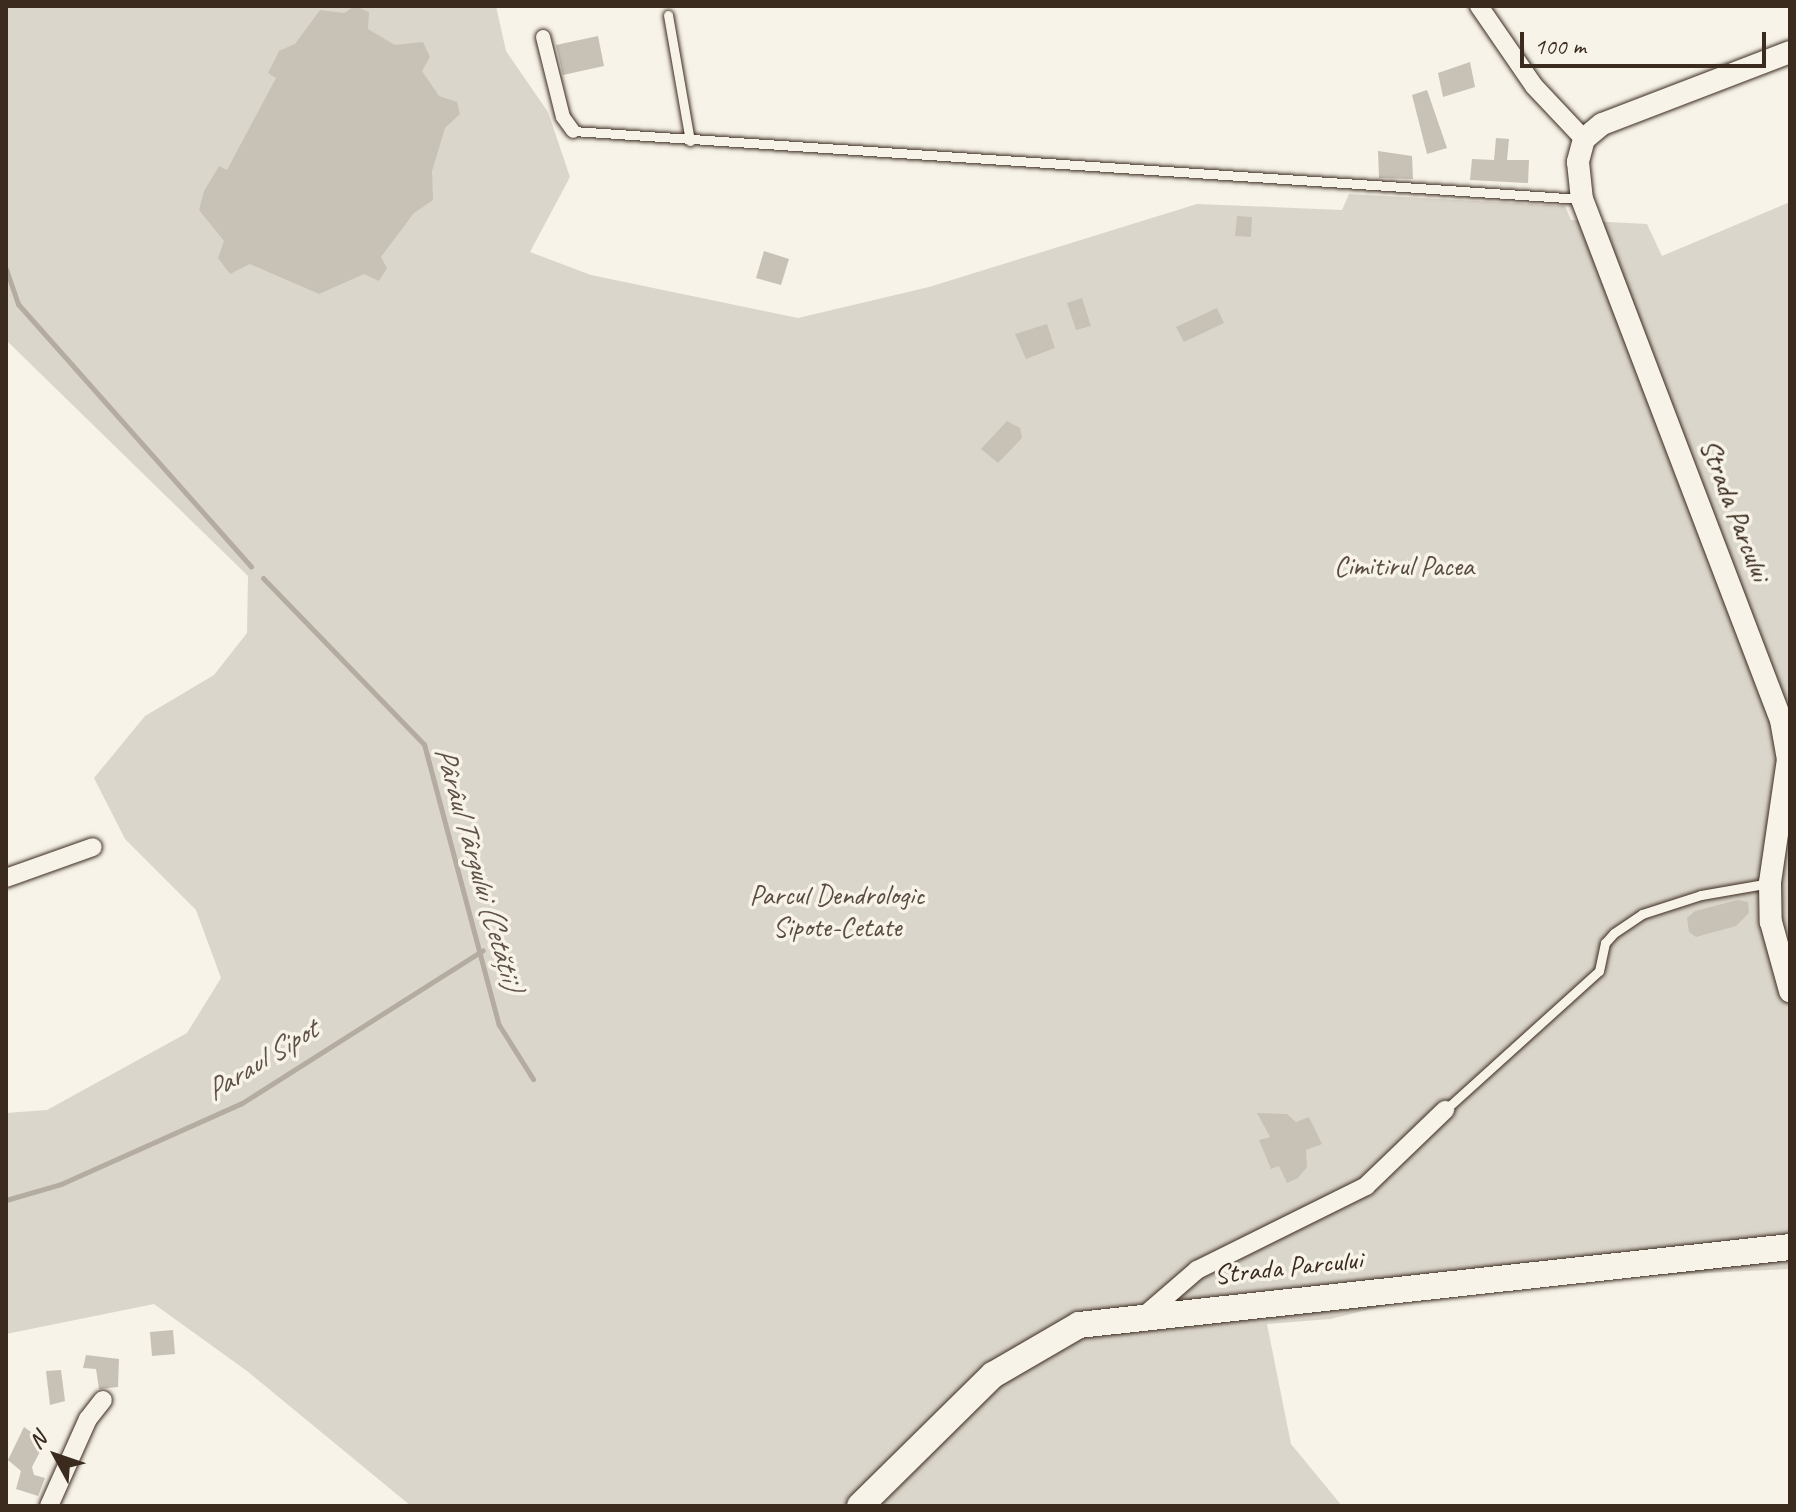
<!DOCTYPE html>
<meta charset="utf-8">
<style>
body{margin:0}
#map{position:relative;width:1796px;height:1512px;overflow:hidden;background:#f7f3e8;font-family:Caveat,sans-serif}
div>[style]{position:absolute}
.green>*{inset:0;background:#dbd6cb}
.stream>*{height:5px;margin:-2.5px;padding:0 2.5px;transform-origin:2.5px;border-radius:2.5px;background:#b4aca0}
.building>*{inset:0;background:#c8c1b6}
.roads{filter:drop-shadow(0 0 2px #3b2a1e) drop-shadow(0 0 2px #3b2a1e)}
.service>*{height:9px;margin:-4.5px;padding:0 4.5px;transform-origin:4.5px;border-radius:4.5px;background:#f7f3e8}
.pedestrian>*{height:14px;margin:-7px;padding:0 7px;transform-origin:7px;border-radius:7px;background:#f7f3e8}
.minor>*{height:18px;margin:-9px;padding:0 9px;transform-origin:9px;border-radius:9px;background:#f7f3e8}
.tertiary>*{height:22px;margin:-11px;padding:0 11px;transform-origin:11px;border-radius:11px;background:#f7f3e8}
.secondary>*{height:26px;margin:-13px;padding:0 13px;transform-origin:13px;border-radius:13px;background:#f7f3e8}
span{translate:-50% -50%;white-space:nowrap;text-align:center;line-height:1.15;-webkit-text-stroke:7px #f7f3e8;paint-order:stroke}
.street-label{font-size:28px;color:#3b2a1e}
.park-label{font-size:28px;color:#5b4c41}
.water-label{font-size:30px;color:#5f5145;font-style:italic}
.frame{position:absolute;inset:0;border:8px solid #3b2a1e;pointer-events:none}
.north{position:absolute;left:16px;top:1416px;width:80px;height:80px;-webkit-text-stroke:6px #f7f3e8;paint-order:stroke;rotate:310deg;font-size:22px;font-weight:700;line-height:32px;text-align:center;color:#3b2a1e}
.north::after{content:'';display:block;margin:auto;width:28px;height:36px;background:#3b2a1e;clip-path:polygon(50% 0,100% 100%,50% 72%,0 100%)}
.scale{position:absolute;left:1520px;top:32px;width:246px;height:36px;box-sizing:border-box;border:4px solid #3b2a1e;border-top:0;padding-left:10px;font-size:24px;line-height:28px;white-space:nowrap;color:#3b2a1e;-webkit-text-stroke:6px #f7f3e8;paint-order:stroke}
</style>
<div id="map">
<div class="green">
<i style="clip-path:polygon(6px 6px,496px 6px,506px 51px,548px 112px,570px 177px,530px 252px,591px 275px,798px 318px,929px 287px,1197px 204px,1342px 210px,1349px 194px,1565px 206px,1571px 220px,1647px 224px,1662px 256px,1790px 202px,1790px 1269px,1475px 1284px,1330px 1319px,1267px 1324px,1291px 1444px,1342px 1506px,411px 1506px,247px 1371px,154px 1304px,6px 1334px,6px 1113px,47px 1110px,187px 1033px,221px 978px,196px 910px,125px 839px,94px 778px,145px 716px,214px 675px,247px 633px,248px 576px,6px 340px)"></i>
</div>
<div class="stream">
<i style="left:6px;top:269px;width:37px;rotate:71deg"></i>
<i style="left:18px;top:304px;width:351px;rotate:48.4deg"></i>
<i style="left:263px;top:578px;width:231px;rotate:45.9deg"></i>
<i style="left:424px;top:744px;width:291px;rotate:75.1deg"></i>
<i style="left:499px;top:1025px;width:64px;rotate:57.8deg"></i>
<i style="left:6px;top:1200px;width:57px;rotate:-16.2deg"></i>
<i style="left:61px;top:1184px;width:198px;rotate:-24.1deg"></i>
<i style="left:242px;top:1103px;width:285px;rotate:-32.4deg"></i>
</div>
<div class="building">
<i style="clip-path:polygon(355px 6px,369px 12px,368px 29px,395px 45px,423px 42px,430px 57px,422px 71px,439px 96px,457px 102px,460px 114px,445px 128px,432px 171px,433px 200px,414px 213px,381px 257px,387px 268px,379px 281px,364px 274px,319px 294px,250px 264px,230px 274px,218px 258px,224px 241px,199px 210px,204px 191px,219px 166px,227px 170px,276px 78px,268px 73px,279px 51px,295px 44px,320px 10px,344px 13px)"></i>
<i style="clip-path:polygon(598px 36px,604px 66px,563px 75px,556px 45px)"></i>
<i style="clip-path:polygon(1470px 62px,1475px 87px,1443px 97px,1438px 73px)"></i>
<i style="clip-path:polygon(1427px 90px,1447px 148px,1427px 154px,1412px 95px)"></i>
<i style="clip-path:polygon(1496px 138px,1509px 139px,1507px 160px,1529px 160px,1528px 183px,1470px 180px,1472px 159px,1494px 160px)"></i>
<i style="clip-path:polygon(1378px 151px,1412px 156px,1413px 179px,1379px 178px)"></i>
<i style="clip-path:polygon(1237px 216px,1252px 217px,1251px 237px,1235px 236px)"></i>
<i style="clip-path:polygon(764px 251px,789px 259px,781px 285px,756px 278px)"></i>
<i style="clip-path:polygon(1082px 298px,1091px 326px,1076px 330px,1067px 303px)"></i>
<i style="clip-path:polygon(1217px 308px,1224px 323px,1184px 342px,1176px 327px)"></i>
<i style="clip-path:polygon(1047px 324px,1055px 348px,1026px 359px,1015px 334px)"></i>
<i style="clip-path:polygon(1007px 421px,1020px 428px,1022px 438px,998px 463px,981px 449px)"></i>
<i style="clip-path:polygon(1738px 900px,1748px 902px,1749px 913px,1736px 926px,1696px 937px,1689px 932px,1687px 918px,1695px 911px)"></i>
<i style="clip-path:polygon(1257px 1113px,1287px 1114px,1296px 1122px,1309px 1117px,1322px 1144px,1306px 1150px,1307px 1167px,1298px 1178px,1287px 1183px,1279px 1166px,1271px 1169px,1259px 1140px,1270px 1137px)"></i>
<i style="clip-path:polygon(173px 1330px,175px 1354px,152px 1356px,150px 1332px)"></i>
<i style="clip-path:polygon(86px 1355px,119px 1359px,118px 1387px,99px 1389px,96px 1369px,83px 1368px)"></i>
<i style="clip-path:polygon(61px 1370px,65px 1401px,50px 1405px,46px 1371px)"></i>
<i style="clip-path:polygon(24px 1427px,45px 1442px,32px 1467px,34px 1475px,45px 1478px,38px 1496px,16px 1489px,21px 1471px,8px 1460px)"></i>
</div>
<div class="roads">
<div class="service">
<i style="left:668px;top:15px;width:128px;rotate:80.1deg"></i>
<i style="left:573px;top:131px;width:1011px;rotate:3.86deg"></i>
<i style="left:1445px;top:1110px;width:207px;rotate:-42.1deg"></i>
<i style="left:1599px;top:971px;width:29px;rotate:-78deg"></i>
<i style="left:1605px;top:943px;width:13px;rotate:-48deg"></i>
<i style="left:1614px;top:933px;width:34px;rotate:-34deg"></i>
<i style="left:1642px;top:914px;width:62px;rotate:-17.9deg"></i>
<i style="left:1701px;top:895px;width:70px;rotate:-9.9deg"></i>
</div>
<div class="pedestrian">
<i style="left:543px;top:37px;width:82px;rotate:76deg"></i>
<i style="left:563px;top:117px;width:17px;rotate:54deg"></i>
</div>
<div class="minor">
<i style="left:1479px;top:6px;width:97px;rotate:55.5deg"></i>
<i style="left:1534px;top:86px;width:73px;rotate:46.7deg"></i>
<i style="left:6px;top:878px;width:92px;rotate:-19.6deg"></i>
<i style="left:1145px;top:1315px;width:69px;rotate:-40.9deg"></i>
<i style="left:1197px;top:1270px;width:189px;rotate:-26.4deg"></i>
<i style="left:1366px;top:1186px;width:110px;rotate:-43.9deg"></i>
<i style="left:49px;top:1506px;width:95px;rotate:-65.9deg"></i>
<i style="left:88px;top:1419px;width:24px;rotate:-52deg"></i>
</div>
<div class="tertiary">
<i style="left:1790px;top:52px;width:201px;rotate:159deg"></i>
<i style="left:1602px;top:124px;width:23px;rotate:140deg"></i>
<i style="left:1584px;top:139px;width:24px;rotate:105deg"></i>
<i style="left:1578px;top:162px;width:37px;rotate:84deg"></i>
<i style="left:1582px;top:199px;width:558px;rotate:69.1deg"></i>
<i style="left:1781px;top:720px;width:40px;rotate:80deg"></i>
<i style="left:1788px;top:759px;width:125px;rotate:98.3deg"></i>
<i style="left:1770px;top:883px;width:39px;rotate:89deg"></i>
<i style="left:1771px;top:922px;width:72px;rotate:74.6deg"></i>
</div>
<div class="secondary">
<i style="left:860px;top:1506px;width:187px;rotate:-44.6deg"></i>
<i style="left:993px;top:1375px;width:99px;rotate:-30.2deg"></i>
<i style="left:1079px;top:1325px;width:715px;rotate:-6.26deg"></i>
</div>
</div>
<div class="street-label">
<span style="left:1735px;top:510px;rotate:69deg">Strada Parcului</span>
<span style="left:1288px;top:1267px;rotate:-6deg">Strada Parcului</span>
</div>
<div class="park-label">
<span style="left:1404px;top:566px">Cimitirul Pacea</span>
<span style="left:837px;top:911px">Parcul Dendrologic<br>Sipote-Cetate</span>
</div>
<div class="water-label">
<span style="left:479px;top:868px;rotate:74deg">Pârâul Târgului (Cetății)</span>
<span style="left:261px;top:1060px;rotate:-32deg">Paraul Sipot</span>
</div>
<div class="frame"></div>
<div class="north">N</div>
<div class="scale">100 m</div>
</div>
